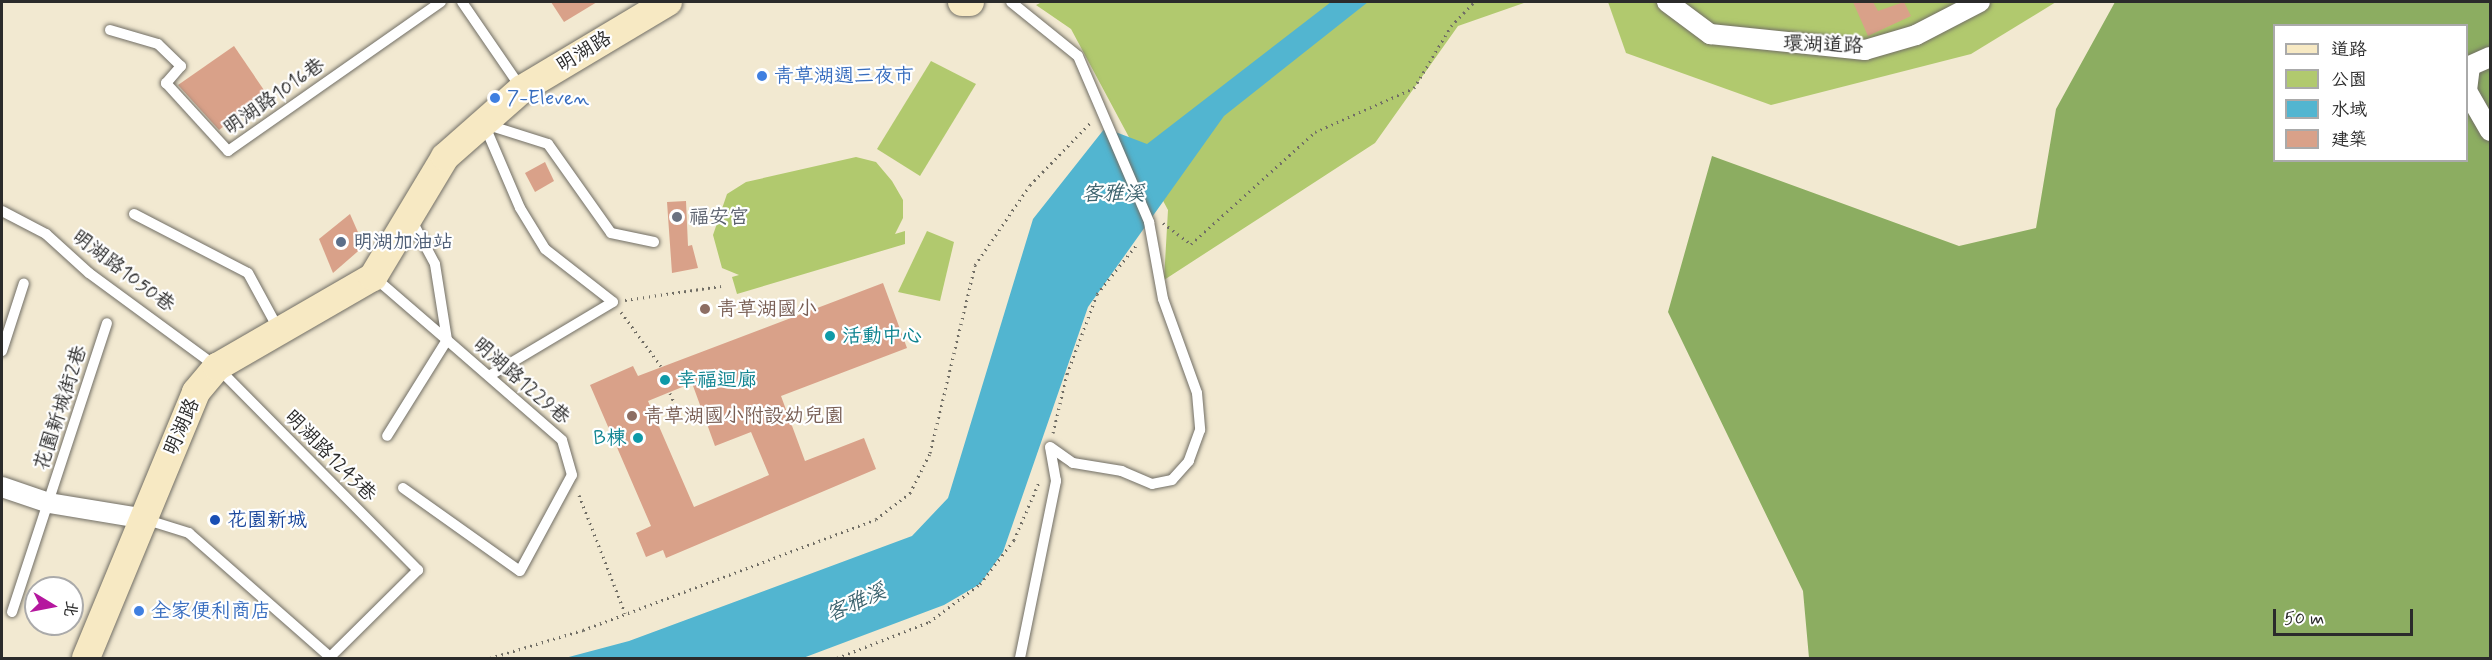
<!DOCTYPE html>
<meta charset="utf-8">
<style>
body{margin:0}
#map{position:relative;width:2492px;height:660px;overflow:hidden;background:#f2e9d1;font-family:Mynerve,"LXGW WenKai TC",sans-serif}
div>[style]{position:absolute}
.green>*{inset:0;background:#b1c96e}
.forest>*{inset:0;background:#8cad61}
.water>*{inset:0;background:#52b5d0}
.building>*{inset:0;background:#d9a189}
.path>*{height:3px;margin-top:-1.5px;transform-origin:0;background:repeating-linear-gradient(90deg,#716e65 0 1.5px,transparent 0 6px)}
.roads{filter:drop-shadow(0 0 2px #716e65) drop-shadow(0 0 2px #716e65)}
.lane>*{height:10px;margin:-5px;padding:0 5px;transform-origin:5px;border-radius:5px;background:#fff}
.street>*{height:20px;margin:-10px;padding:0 10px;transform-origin:10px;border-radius:10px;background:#fff}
.secondary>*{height:28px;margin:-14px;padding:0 14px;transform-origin:14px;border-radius:14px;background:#f7e9c3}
.dots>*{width:16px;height:16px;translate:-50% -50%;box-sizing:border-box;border:3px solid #fff;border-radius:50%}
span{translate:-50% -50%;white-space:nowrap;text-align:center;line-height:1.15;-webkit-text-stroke:4.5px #fff;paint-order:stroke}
.street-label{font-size:20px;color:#2b2b2b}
.shop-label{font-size:20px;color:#366cbe}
.left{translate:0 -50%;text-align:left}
.worship-label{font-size:20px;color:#5b616d}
.service-label{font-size:20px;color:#4e5e75}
.education-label{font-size:20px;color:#785e54}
.culture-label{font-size:20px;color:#0d838f}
.right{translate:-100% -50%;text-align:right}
.transit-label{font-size:20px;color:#164399}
.water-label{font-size:21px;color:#3b626d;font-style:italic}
.frame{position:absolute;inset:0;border:3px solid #2b2b2b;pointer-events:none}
.legend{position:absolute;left:2273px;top:24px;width:195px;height:138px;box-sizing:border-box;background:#fff;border:2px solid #aaa;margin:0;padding:8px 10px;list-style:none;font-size:18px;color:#2b2b2b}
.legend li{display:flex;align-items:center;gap:12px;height:30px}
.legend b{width:30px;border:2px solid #aaa}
.north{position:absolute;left:24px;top:576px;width:60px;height:60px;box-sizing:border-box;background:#fff;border:2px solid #aaa;border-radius:50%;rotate:100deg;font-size:16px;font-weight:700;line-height:24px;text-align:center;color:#2b2b2b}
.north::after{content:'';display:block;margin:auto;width:21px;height:27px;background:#b5179e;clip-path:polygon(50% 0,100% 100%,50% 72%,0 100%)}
.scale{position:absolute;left:2273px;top:609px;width:140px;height:27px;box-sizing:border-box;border:3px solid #2b2b2b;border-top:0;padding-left:8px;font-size:18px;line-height:21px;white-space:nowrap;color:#2b2b2b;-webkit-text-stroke:4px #fff;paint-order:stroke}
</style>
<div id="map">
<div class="green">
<i style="clip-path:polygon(1042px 2px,1527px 2px,1458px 26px,1375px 143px,1164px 280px,1168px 210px,1071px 29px,1036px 5px)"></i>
<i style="clip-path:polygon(1608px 2px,2056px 2px,1971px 54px,1771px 105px,1626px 53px)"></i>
<i style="clip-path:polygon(931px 61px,976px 84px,920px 176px,877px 149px)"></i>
<i style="clip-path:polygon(856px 157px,876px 162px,892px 181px,903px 200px,903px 218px,895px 234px,905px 231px,905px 244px,737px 294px,732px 277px,739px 275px,722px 268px,713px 235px,727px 194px,746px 182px)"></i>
<i style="clip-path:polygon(927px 231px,954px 242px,940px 301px,898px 292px)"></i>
</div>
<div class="forest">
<i style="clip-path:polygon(evenodd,2115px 2px,2490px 2px,2490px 658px,1809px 658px,1803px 591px,1668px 312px,1712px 156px,1959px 246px,2036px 228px,2056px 109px,2115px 2px,2274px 26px,2466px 26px,2466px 160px,2274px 160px,2274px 26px)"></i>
</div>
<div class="water">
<i style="clip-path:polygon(1331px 2px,1368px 2px,1224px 116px,1088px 307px,1003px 552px,980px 584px,944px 605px,803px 658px,565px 658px,629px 641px,912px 536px,948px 498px,1033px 219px,1105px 128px,1147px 144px)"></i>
</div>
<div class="building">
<i style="clip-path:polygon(551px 2px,597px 2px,564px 22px)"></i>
<i style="clip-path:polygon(1853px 2px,1873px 2px,1878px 11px,1904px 2px,1911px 16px,1868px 36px)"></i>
<i style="clip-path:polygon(234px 46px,266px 93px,219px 130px,178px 85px)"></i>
<i style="clip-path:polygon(545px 162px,554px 181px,535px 192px,525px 173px)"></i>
<i style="clip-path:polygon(686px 201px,688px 246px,692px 245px,698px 268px,672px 273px,667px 202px)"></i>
<i style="clip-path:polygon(350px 214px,364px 246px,333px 273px,319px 239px)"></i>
<i style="clip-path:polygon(evenodd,883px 283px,907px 348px,781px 396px,805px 461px,864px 438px,876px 469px,666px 558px,663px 550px,646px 557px,636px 533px,651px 526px,590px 385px,633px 366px,638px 376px,883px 283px,692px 383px,715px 446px,751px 432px,769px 475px,694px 507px,648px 401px,692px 383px)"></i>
</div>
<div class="path">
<i style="left:1163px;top:223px;width:35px;rotate:37deg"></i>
<i style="left:1191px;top:244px;width:167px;rotate:-42.1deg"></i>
<i style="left:1315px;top:132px;width:108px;rotate:-24deg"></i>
<i style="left:1414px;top:88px;width:72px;rotate:-59.2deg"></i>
<i style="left:1451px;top:26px;width:33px;rotate:-46deg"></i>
<i style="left:625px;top:300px;width:97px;rotate:-8.3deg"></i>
<i style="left:621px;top:312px;width:67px;rotate:53.5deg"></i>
<i style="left:670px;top:393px;width:8px;rotate:67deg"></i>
<i style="left:1053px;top:433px;width:61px;rotate:-76.7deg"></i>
<i style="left:1067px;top:374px;width:85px;rotate:-69.4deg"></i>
<i style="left:1097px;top:294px;width:65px;rotate:-51.2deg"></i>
<i style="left:579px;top:495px;width:127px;rotate:68.7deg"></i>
<i style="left:490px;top:658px;width:97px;rotate:-16.8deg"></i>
<i style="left:583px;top:630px;width:313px;rotate:-20.7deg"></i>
<i style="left:876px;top:519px;width:43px;rotate:-37.4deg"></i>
<i style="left:910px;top:493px;width:45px;rotate:-63.4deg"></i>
<i style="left:930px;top:453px;width:193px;rotate:-76.5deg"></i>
<i style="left:975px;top:265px;width:97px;rotate:-55.5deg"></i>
<i style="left:1030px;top:185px;width:88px;rotate:-45.9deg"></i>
<i style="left:837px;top:658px;width:99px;rotate:-21.4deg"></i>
<i style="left:929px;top:622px;width:64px;rotate:-36.7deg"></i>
<i style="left:980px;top:584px;width:56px;rotate:-52.3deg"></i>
<i style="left:1014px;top:540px;width:65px;rotate:-66.6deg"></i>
</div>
<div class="roads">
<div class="lane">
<i style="left:462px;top:2px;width:104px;rotate:55.5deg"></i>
<i style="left:1011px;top:2px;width:86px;rotate:38.9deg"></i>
<i style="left:1078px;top:56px;width:181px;rotate:66.8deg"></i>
<i style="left:1149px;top:222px;width:78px;rotate:79.7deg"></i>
<i style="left:1163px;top:299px;width:100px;rotate:70.1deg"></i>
<i style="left:1197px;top:393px;width:37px;rotate:85deg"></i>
<i style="left:1200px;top:430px;width:33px;rotate:110deg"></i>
<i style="left:1189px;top:461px;width:25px;rotate:132deg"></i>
<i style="left:1172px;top:480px;width:20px;rotate:169deg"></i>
<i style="left:1152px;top:484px;width:33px;rotate:-157deg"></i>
<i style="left:1122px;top:471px;width:50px;rotate:-170.7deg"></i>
<i style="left:1073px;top:463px;width:28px;rotate:-145deg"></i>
<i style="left:110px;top:30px;width:50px;rotate:16.3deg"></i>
<i style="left:158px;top:44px;width:32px;rotate:44deg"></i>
<i style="left:181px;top:66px;width:23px;rotate:131deg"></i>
<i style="left:166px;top:83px;width:92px;rotate:47.6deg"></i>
<i style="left:228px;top:151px;width:260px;rotate:-35deg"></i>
<i style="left:484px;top:124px;width:91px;rotate:66.8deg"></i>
<i style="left:520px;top:208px;width:48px;rotate:58.6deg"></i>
<i style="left:545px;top:249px;width:86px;rotate:37.9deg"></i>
<i style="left:613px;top:302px;width:144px;rotate:149.2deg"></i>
<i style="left:488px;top:125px;width:63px;rotate:17.6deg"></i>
<i style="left:548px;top:144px;width:109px;rotate:54.7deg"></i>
<i style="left:611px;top:233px;width:44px;rotate:11.8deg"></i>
<i style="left:2px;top:211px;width:50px;rotate:27.6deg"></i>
<i style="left:46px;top:234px;width:58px;rotate:42.2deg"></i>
<i style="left:89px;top:273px;width:159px;rotate:36.3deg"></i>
<i style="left:217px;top:367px;width:286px;rotate:45.3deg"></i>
<i style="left:418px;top:570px;width:124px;rotate:135.3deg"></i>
<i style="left:330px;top:657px;width:188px;rotate:-138.7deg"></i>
<i style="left:189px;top:533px;width:47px;rotate:-162.7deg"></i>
<i style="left:134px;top:214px;width:128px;rotate:27.4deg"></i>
<i style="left:248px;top:273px;width:65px;rotate:61.5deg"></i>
<i style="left:374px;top:277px;width:96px;rotate:40.8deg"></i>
<i style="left:447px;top:340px;width:113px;rotate:122deg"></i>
<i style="left:2px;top:351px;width:71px;rotate:-72.1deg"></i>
<i style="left:403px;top:488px;width:143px;rotate:35.4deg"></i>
<i style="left:520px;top:571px;width:109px;rotate:-61.6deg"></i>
<i style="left:572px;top:475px;width:36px;rotate:-106deg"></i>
<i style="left:562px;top:440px;width:152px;rotate:-139deg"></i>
<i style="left:447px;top:340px;width:77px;rotate:-99deg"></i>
<i style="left:435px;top:264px;width:49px;rotate:-118.1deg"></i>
<i style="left:12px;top:612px;width:304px;rotate:-71.8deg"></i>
<i style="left:1020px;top:658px;width:181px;rotate:-78.5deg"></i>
<i style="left:1056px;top:481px;width:34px;rotate:-100deg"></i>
</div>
<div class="street">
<i style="left:1667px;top:2px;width:54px;rotate:36.7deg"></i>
<i style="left:1710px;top:34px;width:156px;rotate:5.9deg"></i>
<i style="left:1865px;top:50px;width:53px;rotate:-16.4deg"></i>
<i style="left:1916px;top:35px;width:72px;rotate:-27.3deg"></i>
<i style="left:2490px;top:57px;width:22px;rotate:156deg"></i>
<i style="left:2470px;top:66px;width:25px;rotate:97deg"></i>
<i style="left:2467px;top:91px;width:46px;rotate:60.1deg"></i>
<i style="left:2px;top:487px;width:50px;rotate:18.8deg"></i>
<i style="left:49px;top:503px;width:93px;rotate:9.3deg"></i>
</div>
<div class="secondary">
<i style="left:962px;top:2px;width:8px"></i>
<i style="left:86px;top:658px;width:288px;rotate:-67.5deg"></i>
<i style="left:196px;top:392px;width:33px;rotate:-50deg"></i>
<i style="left:217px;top:367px;width:180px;rotate:-30deg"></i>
<i style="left:373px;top:277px;width:140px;rotate:-59deg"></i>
<i style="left:445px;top:157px;width:103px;rotate:-41.4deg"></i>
<i style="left:522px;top:89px;width:170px;rotate:-30.8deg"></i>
</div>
</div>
<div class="dots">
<i style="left:762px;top:76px;background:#3f7fe0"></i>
<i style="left:495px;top:98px;background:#3f7fe0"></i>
<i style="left:677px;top:217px;background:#6b7280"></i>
<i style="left:341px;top:242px;background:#5c6f8a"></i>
<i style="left:705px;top:309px;background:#8d6e63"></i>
<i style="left:830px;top:336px;background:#0f9aa8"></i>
<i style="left:665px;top:380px;background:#0f9aa8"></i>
<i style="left:632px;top:416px;background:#8d6e63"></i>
<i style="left:638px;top:438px;background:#0f9aa8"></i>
<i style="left:215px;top:520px;background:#1a4fb4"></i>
<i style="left:139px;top:611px;background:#3f7fe0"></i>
</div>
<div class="street-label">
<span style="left:1823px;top:45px;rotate:2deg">環湖道路</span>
<span style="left:584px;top:52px;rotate:-31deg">明湖路</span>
<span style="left:274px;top:97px;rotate:-35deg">明湖路1016巷</span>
<span style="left:123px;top:271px;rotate:37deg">明湖路1050巷</span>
<span style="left:521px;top:381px;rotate:41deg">明湖路1229巷</span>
<span style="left:61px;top:408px;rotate:-72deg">花園新城街2巷</span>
<span style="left:182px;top:427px;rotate:-66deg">明湖路</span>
<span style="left:330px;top:456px;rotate:45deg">明湖路1243巷</span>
</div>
<div class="shop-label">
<span class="left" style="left:774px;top:76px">青草湖週三夜市</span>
<span class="left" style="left:507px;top:98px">7-Eleven</span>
<span class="left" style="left:151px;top:611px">全家便利商店</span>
</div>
<div class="worship-label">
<span class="left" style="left:689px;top:217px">福安宮</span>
</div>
<div class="service-label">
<span class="left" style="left:353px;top:242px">明湖加油站</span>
</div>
<div class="education-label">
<span class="left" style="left:717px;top:309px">青草湖國小</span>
<span class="left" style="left:644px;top:416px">青草湖國小附設幼兒園</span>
</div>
<div class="culture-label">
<span class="left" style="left:842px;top:336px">活動中心</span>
<span class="left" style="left:677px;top:380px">幸福迴廊</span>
<span class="right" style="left:626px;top:438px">B棟</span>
</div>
<div class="transit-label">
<span class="left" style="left:227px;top:520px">花園新城</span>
</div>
<div class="water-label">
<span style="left:1113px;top:194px">客雅溪</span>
<span style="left:856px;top:603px;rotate:-24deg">客雅溪</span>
</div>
<div class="frame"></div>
<ul class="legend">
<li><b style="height:8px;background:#f7e9c3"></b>道路</li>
<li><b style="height:16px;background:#b1c96e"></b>公園</li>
<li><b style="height:16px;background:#52b5d0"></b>水域</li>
<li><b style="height:16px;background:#d9a189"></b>建築</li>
</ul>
<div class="north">北</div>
<div class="scale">50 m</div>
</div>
